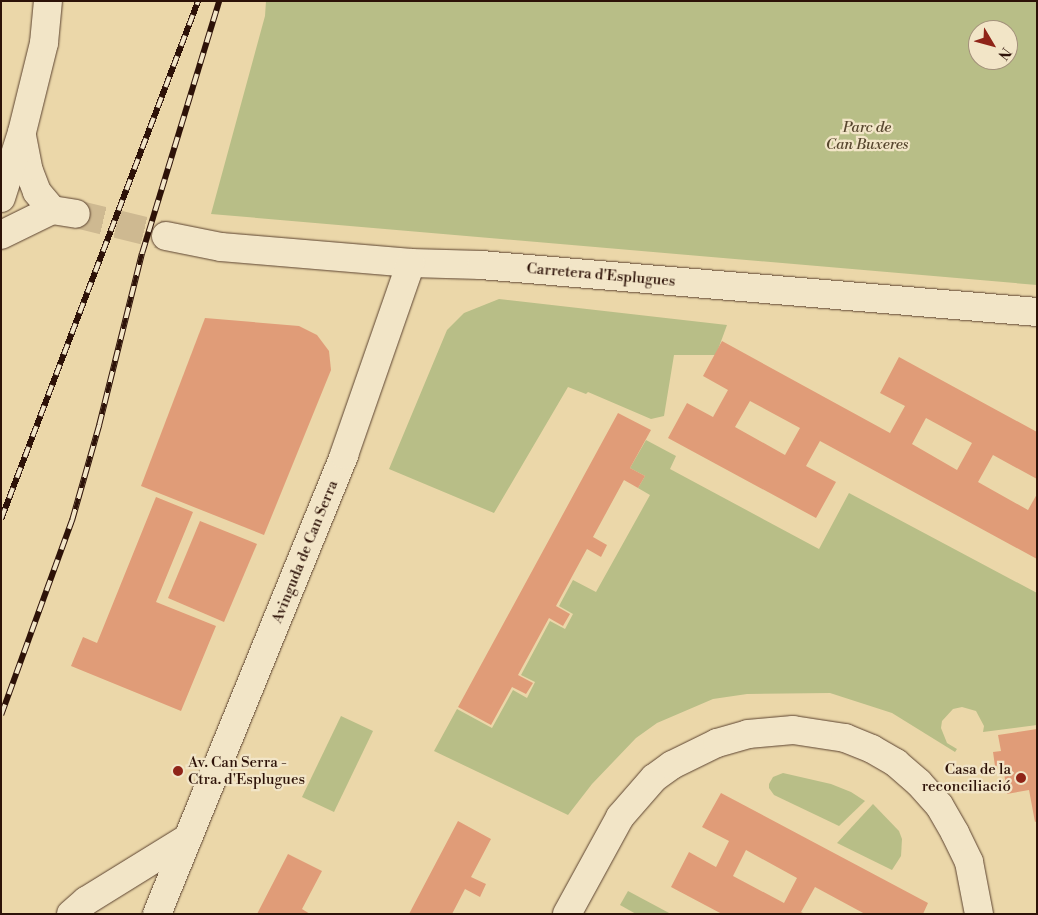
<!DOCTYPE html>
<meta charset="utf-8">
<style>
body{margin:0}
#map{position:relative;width:1038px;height:915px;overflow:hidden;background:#ebd7a9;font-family:"Libre Bodoni",serif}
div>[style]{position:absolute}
.green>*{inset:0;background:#b8be87}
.building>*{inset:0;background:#e09c78}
.minor-tunnel>*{height:28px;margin-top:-14px;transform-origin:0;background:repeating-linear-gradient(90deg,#ceb991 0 28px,transparent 0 42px)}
.roads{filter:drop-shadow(0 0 1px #5c4330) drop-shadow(0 0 1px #5c4330)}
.minor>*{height:28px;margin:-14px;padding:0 14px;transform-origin:14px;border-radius:14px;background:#f2e5c7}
.rail>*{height:5.5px;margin-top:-2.75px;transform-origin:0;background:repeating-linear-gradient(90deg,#f2e5c7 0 11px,#2d1208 0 22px);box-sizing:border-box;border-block:1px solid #2d1208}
.dots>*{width:14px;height:14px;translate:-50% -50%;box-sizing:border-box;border:2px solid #f2e5c7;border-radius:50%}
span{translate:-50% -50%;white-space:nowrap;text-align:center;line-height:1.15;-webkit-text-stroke:4.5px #f2e5c7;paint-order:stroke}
.park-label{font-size:15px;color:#57462e;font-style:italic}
.street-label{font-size:15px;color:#2d1208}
.poi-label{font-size:15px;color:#2d1208}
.left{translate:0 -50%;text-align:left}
.right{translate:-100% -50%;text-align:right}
.frame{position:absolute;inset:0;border:2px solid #2d1208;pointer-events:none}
.north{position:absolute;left:968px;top:20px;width:50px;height:50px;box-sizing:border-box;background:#f2e5c7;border:1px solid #a3917b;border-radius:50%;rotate:127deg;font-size:14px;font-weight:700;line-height:20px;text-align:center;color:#2d1208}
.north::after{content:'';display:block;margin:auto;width:18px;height:22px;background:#8f2418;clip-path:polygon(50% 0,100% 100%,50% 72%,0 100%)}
</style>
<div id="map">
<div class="green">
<i style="clip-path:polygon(evenodd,266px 1px,1037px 1px,1037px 285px,211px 214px,265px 16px,266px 1px,978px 30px,1008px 30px,1008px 60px,978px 60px,978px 30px)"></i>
<i style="clip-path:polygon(499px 299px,727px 325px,716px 355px,674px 355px,664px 416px,651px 419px,588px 392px,586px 394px,568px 387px,494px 513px,389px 469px,447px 330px,464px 313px)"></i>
<i style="clip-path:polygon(646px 440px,676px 456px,670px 469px,819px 549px,849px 493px,1037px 593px,1037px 725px,983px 732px,984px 726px,976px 711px,962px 707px,953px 709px,942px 721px,941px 728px,947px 743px,957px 749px,955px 752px,892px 713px,830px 693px,747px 694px,713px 699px,657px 723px,636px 738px,592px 784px,568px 815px,434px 751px,457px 709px,492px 728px,513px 690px,527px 698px,535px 682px,521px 675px,550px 621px,565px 629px,573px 614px,559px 606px,573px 580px,596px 592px,650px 495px,638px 488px,645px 476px,630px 468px)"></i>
<i style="clip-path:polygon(341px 716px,373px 731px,334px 812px,302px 797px)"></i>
<i style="clip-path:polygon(783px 773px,831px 784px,851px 792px,865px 801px,839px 826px,774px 795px,769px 788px,769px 784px,773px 777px)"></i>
<i style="clip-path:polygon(873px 804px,899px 831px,902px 839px,901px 856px,892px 870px,837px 843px)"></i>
<i style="clip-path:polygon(628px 891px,671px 914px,636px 914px,620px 905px)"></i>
</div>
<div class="building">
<i style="clip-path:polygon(205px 318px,299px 326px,317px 335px,329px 351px,331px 370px,264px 535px,141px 486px)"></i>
<i style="clip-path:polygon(evenodd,722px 341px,890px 433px,905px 406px,880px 393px,899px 357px,1037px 432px,1037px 479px,993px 455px,978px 482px,1028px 510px,1037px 494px,1037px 559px,820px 441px,806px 466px,836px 482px,816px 518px,668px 438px,687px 403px,713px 417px,728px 390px,703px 376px,722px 341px,750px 401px,800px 428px,785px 455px,735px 427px,750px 401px,722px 341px,926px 418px,972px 443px,957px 470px,912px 444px,926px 418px)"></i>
<i style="clip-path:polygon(618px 413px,651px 430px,630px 468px,645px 476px,638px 488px,624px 480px,593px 537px,607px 545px,601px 557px,587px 549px,556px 606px,570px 614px,563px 626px,549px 618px,518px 675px,533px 683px,526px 694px,512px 687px,491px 725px,458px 707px)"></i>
<i style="clip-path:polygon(156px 497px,193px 512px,156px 602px,216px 626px,181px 711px,71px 666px,83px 637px,97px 643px)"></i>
<i style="clip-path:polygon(200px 521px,257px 544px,224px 622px,168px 598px)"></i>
<i style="clip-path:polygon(1037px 729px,1037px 821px,1035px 822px,1029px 790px,1007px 794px,1003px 765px,995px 766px,993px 752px,1001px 751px,998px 735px)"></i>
<i style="clip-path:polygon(evenodd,721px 793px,928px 903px,923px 914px,865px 914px,815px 887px,801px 912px,805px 914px,722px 914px,671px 887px,689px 852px,716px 867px,729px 841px,702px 827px,721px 793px,746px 850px,797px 878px,784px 903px,733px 876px,746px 850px)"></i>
<i style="clip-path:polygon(458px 821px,491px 839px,471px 877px,486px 884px,480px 897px,465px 889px,452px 914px,409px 914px)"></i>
<i style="clip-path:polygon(288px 854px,322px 871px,302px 909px,310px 914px,257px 914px)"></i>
</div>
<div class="minor-tunnel">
<i style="left:76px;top:214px;width:93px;rotate:13.7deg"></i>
</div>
<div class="roads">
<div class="minor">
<i style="left:22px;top:136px;width:36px;rotate:79deg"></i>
<i style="left:29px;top:171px;width:22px;rotate:69deg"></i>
<i style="left:37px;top:192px;width:23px;rotate:50deg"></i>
<i style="left:52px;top:210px;width:24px;rotate:9deg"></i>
<i style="left:1px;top:198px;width:69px;rotate:-72.3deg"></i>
<i style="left:22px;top:132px;width:92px;rotate:-76.1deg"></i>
<i style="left:44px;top:43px;width:42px;rotate:-84.6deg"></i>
<i style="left:1px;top:235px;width:57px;rotate:-26.1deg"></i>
<i style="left:166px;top:236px;width:56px;rotate:11.3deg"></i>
<i style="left:221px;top:247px;width:191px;rotate:4.8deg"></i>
<i style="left:411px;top:263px;width:70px;rotate:1.6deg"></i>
<i style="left:481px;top:265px;width:558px;rotate:4.83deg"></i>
<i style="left:71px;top:914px;width:20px;rotate:-41deg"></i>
<i style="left:86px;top:901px;width:120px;rotate:-31.7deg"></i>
<i style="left:157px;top:914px;width:496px;rotate:-67.8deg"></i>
<i style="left:344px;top:455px;width:203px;rotate:-70.8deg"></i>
<i style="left:567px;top:914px;width:111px;rotate:-61.3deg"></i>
<i style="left:620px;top:817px;width:52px;rotate:-48.9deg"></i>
<i style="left:654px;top:778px;width:22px;rotate:-36deg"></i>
<i style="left:672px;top:765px;width:50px;rotate:-26.1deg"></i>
<i style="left:717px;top:743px;width:32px;rotate:-16deg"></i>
<i style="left:748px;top:734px;width:45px;rotate:-5.1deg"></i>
<i style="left:793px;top:730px;width:53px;rotate:8.7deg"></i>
<i style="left:845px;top:738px;width:29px;rotate:22deg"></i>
<i style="left:872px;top:749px;width:28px;rotate:30deg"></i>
<i style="left:896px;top:763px;width:30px;rotate:41deg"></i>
<i style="left:919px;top:783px;width:30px;rotate:48deg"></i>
<i style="left:939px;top:805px;width:32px;rotate:60deg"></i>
<i style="left:955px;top:833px;width:32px;rotate:64deg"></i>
<i style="left:969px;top:862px;width:53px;rotate:79.1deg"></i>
</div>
</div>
<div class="rail">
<i style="left:1px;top:519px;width:554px;rotate:-69.18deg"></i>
<i style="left:1px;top:715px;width:208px;rotate:-70deg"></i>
<i style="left:72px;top:520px;width:99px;rotate:-74.1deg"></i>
<i style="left:99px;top:425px;width:177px;rotate:-76deg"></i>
<i style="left:142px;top:253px;width:264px;rotate:-73deg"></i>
</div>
<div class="dots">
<i style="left:178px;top:771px;background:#8f2418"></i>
<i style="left:1021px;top:778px;background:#8f2418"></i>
</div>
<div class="park-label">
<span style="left:867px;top:136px">Parc de<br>Can Buxeres</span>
</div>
<div class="street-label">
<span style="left:601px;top:275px;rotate:5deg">Carretera d'Esplugues</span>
<span style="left:305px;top:552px;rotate:-68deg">Avinguda de Can Serra</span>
</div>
<div class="poi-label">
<span class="left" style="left:188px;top:771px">Av. Can Serra -<br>Ctra. d'Esplugues</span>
<span class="right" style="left:1011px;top:778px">Casa de la<br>reconciliació</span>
</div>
<div class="frame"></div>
<div class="north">N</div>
</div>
